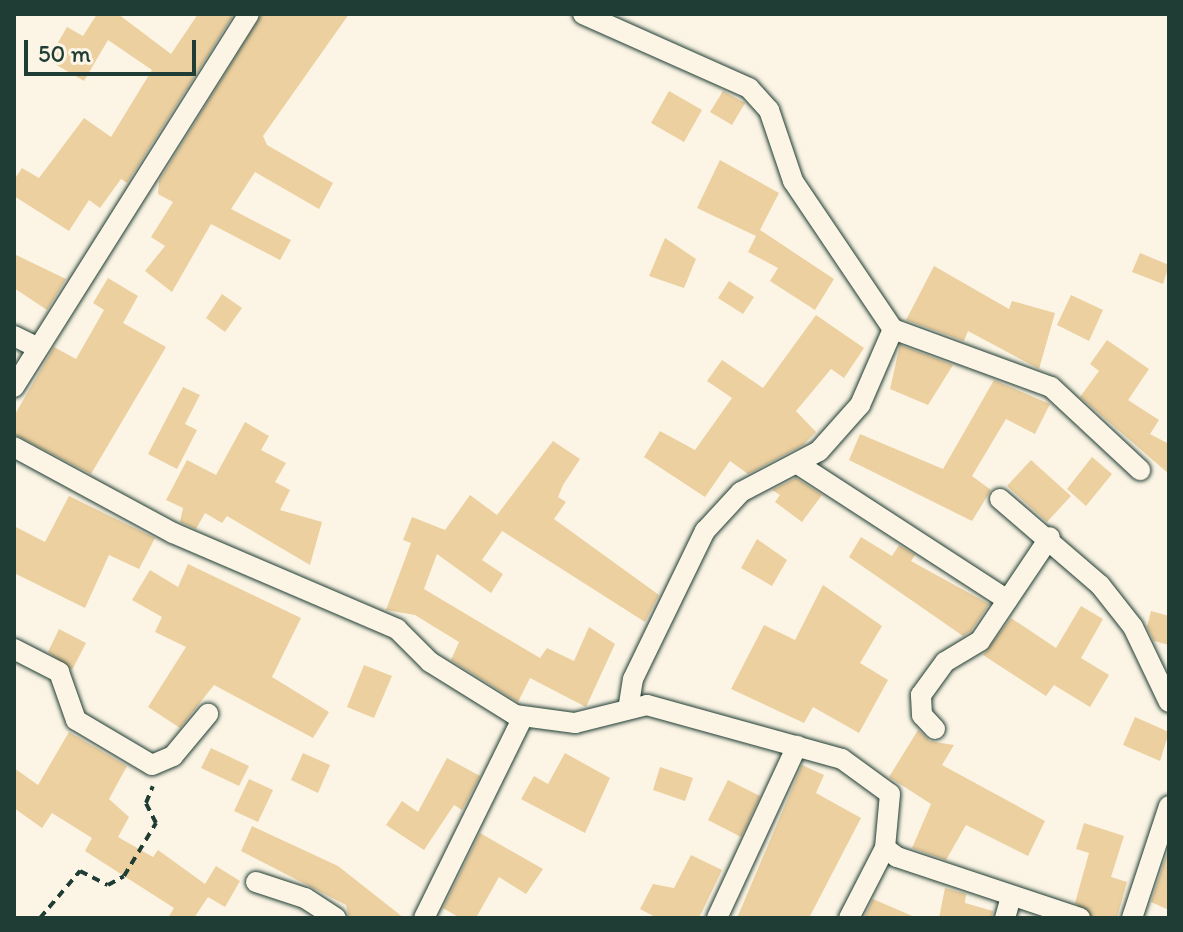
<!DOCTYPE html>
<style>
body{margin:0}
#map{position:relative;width:1183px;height:932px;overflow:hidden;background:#fcf5e5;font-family:Itim,sans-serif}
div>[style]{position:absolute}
.building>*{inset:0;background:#ecd0a0}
.path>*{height:4px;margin-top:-2px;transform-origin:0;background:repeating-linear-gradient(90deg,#1f3d34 0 8px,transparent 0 14px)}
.roads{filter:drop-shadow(0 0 2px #1f3d34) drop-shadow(0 0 2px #1f3d34)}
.minor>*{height:20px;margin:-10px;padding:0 10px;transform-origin:10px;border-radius:10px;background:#fcf5e5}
span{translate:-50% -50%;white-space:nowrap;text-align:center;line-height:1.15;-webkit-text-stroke:7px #fcf5e5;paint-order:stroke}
.frame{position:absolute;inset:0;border:16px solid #1f3d34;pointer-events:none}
.scale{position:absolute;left:24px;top:40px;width:172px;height:36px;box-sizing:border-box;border:4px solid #1f3d34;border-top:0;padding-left:10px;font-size:24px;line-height:28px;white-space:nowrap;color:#1f3d34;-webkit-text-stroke:6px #fcf5e5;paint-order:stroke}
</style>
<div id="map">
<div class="building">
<i style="clip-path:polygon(97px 14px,118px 14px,171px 54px,198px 14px,234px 14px,127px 183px,121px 179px,100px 208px,89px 200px,69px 231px,14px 196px,14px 180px,22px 168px,39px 178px,84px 118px,111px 137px,152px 70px,108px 40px,84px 81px,48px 60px,67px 27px,83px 36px)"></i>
<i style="clip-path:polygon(262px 14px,349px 14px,263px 136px,267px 145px,333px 183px,319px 209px,255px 172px,231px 209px,291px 240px,280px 260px,211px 224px,172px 292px,145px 271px,165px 246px,151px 237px,173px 202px,158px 194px,159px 181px)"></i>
<i style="clip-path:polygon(669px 91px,702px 110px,684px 142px,651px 123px)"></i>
<i style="clip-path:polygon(723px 91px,745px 103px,732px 125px,710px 112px)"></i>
<i style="clip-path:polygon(720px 160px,779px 193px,760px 230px,834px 279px,815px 310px,770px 281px,778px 268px,748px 252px,756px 236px,697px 208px)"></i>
<i style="clip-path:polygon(665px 238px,696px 259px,684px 288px,649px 276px)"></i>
<i style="clip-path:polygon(1140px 253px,1169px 265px,1163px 284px,1132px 272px)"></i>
<i style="clip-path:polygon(14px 254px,66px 279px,47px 310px,14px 288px)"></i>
<i style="clip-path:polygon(934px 266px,1009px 309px,1012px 301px,1055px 313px,1039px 369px,968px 331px,964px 341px,906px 320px)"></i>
<i style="clip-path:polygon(108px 278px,138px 296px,123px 323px,166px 347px,91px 474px,14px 434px,14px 416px,54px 347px,76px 359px,104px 310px,93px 303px)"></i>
<i style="clip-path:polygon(729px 281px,754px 297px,743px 314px,718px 298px)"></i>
<i style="clip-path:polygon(222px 294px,242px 308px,225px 332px,206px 318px)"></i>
<i style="clip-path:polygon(1071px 295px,1103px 310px,1089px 341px,1057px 325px)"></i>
<i style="clip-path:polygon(816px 315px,864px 348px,844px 378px,831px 369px,796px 411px,816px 432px,803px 445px,748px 474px,730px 461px,705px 497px,644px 457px,660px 431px,695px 450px,732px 398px,707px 381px,722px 360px,763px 388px)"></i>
<i style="clip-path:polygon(1107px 340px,1149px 369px,1128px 400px,1159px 420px,1150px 434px,1169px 444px,1169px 474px,1080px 397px,1099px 371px,1090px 364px)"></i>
<i style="clip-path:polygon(900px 345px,953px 365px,928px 405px,890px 389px)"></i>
<i style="clip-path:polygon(994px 380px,1050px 404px,1035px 434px,1006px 419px,972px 476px,991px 490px,972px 521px,849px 460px,860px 434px,943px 469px)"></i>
<i style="clip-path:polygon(183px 387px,200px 395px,185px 424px,197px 430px,177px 469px,148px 454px)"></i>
<i style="clip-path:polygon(245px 422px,269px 436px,261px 450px,286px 463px,275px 482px,290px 490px,280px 510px,322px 522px,310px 565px,227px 516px,222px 523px,205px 513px,196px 529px,180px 522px,183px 508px,166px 500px,187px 460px,216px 475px)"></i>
<i style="clip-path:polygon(553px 441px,580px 459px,563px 485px,558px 497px,566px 502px,554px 519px,659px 595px,645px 622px,502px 531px,482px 560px,503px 574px,491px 593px,437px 554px,424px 589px,540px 658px,547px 648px,574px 661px,589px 627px,615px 644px,586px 707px,530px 678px,518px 702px,451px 660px,459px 642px,415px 615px,386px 610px,411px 543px,403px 540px,412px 517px,445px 530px,470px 495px,497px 515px)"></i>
<i style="clip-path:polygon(1092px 457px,1112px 474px,1086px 506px,1067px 489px)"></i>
<i style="clip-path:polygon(1031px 460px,1071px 496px,1047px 522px,1007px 486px)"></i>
<i style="clip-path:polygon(796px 478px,822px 495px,802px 522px,775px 502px,780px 495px,772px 490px)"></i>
<i style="clip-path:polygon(69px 496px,155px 538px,139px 569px,109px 555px,85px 608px,14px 573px,14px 526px,45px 542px)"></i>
<i style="clip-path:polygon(861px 537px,892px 556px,899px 545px,915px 555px,911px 561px,989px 604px,971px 631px,963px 636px,849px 557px)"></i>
<i style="clip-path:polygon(757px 539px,787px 560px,772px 586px,741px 568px)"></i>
<i style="clip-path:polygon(188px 564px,301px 618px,272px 677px,329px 712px,313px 738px,214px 685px,180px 728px,148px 707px,186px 647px,155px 632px,162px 617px,132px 600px,150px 570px,178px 587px)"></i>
<i style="clip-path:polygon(823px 585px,882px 626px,860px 663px,888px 680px,859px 733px,813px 707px,804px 723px,731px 689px,764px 625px,795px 640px)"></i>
<i style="clip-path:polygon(1081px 606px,1103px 619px,1081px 658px,1109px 675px,1090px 707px,1054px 685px,1046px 696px,983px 655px,1011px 618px,1056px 648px)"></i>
<i style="clip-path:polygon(1151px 611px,1169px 616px,1169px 645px,1154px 641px,1147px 627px)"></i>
<i style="clip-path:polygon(59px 629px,86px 643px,72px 670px,48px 652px)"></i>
<i style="clip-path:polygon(364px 665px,392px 676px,374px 718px,347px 707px)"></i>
<i style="clip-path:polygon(1135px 717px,1169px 732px,1160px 761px,1123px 745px)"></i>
<i style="clip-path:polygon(918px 730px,930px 741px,954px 745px,942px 765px,1045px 821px,1028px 856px,966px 825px,946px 860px,912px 848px,931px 804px,889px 777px)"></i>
<i style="clip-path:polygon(69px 732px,127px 766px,109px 799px,129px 817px,118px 837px,153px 857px,158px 850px,205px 884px,216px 866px,240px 881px,225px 907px,208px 897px,194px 918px,168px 918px,174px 908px,85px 851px,92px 838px,52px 813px,42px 828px,14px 808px,14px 768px,38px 785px)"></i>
<i style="clip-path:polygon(211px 748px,249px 766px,239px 786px,201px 768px)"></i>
<i style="clip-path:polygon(303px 753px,330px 765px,318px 793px,291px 780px)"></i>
<i style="clip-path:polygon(565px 753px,610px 778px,585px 833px,521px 799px,534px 776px,548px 784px)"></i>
<i style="clip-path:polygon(447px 758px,480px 776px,462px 810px,454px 805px,424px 850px,386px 825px,402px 801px,418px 812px)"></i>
<i style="clip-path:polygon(802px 765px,824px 775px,816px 793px,861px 818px,809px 918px,737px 918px)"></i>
<i style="clip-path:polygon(660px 767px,693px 778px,685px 801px,653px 790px)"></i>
<i style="clip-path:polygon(249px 779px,273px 790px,258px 822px,234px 811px)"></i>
<i style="clip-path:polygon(728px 780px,760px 796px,741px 837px,708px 820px)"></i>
<i style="clip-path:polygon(1084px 823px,1124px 836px,1111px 877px,1127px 882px,1117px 918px,1093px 918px,1075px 903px,1089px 853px,1076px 849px)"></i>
<i style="clip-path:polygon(252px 826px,338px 866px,404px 918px,349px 918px,346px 905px,241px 851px)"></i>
<i style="clip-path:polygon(480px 833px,543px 869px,526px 894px,499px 877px,476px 918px,460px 918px,443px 908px)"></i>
<i style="clip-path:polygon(1169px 847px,1169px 910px,1151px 902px)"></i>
<i style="clip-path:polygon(691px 855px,722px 870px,699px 918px,657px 918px,640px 909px,653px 884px,674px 888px)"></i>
<i style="clip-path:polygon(945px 888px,966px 894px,965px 903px,993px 911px,992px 918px,939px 918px)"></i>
<i style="clip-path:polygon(873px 899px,917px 918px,864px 918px)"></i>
</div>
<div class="path">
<i style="left:40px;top:918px;width:62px;rotate:-49.6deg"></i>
<i style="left:80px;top:871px;width:31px;rotate:27deg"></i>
<i style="left:108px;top:885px;width:18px;rotate:-29deg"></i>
<i style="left:124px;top:876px;width:62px;rotate:-58.9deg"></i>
<i style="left:156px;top:823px;width:22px;rotate:-117deg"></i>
<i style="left:146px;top:803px;width:18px;rotate:-68deg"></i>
</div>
<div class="roads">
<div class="minor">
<i style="left:583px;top:14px;width:182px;rotate:24deg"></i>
<i style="left:749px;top:88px;width:30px;rotate:48deg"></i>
<i style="left:769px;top:110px;width:75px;rotate:71.3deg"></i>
<i style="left:793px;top:181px;width:179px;rotate:56deg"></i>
<i style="left:893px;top:329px;width:168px;rotate:20.2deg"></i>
<i style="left:1051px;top:387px;width:122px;rotate:43deg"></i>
<i style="left:14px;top:336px;width:25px;rotate:26deg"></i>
<i style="left:14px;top:387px;width:441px;rotate:-57.8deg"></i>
<i style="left:14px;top:447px;width:181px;rotate:28.4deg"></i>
<i style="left:173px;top:533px;width:244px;rotate:23.2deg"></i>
<i style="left:397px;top:629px;width:47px;rotate:45deg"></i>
<i style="left:430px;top:662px;width:100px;rotate:31.9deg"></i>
<i style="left:515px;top:715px;width:61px;rotate:7.6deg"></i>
<i style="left:575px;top:723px;width:74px;rotate:-14deg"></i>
<i style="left:647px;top:705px;width:202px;rotate:15.5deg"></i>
<i style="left:842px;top:759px;width:59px;rotate:36.1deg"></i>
<i style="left:890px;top:794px;width:54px;rotate:95.3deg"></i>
<i style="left:885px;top:848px;width:15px;rotate:37deg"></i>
<i style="left:897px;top:857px;width:193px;rotate:18.4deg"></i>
<i style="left:801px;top:466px;width:246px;rotate:33deg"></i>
<i style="left:1000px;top:499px;width:132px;rotate:40.7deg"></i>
<i style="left:1100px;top:585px;width:53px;rotate:51.8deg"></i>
<i style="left:1133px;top:627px;width:83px;rotate:64.4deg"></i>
<i style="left:14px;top:649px;width:51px;rotate:27.1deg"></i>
<i style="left:59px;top:672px;width:51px;rotate:70.5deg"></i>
<i style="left:76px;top:720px;width:88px;rotate:30.6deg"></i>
<i style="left:152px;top:765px;width:23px;rotate:-23deg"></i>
<i style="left:173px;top:756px;width:55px;rotate:-50.2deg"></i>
<i style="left:629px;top:704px;width:25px;rotate:-81deg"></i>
<i style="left:633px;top:679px;width:165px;rotate:-64.1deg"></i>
<i style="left:705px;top:531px;width:53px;rotate:-47.3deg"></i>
<i style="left:741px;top:492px;width:88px;rotate:-27.7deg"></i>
<i style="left:819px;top:451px;width:62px;rotate:-48.3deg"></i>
<i style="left:860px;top:405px;width:83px;rotate:-66.5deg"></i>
<i style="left:935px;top:729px;width:19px;rotate:-133deg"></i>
<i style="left:922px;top:715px;width:20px;rotate:-93deg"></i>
<i style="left:921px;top:695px;width:41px;rotate:-54deg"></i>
<i style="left:945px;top:662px;width:41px;rotate:-31deg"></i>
<i style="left:980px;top:641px;width:125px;rotate:-56.1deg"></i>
<i style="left:256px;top:882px;width:52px;rotate:18.1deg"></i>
<i style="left:305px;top:898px;width:37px;rotate:33deg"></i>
<i style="left:424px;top:918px;width:224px;rotate:-63.8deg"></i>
<i style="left:717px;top:918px;width:190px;rotate:-65.1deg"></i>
<i style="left:849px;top:918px;width:79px;rotate:-62.8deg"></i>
<i style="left:1005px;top:918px;width:22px;rotate:-74deg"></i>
<i style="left:1132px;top:918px;width:118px;rotate:-71.7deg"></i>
</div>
</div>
<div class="frame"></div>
<div class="scale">50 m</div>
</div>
